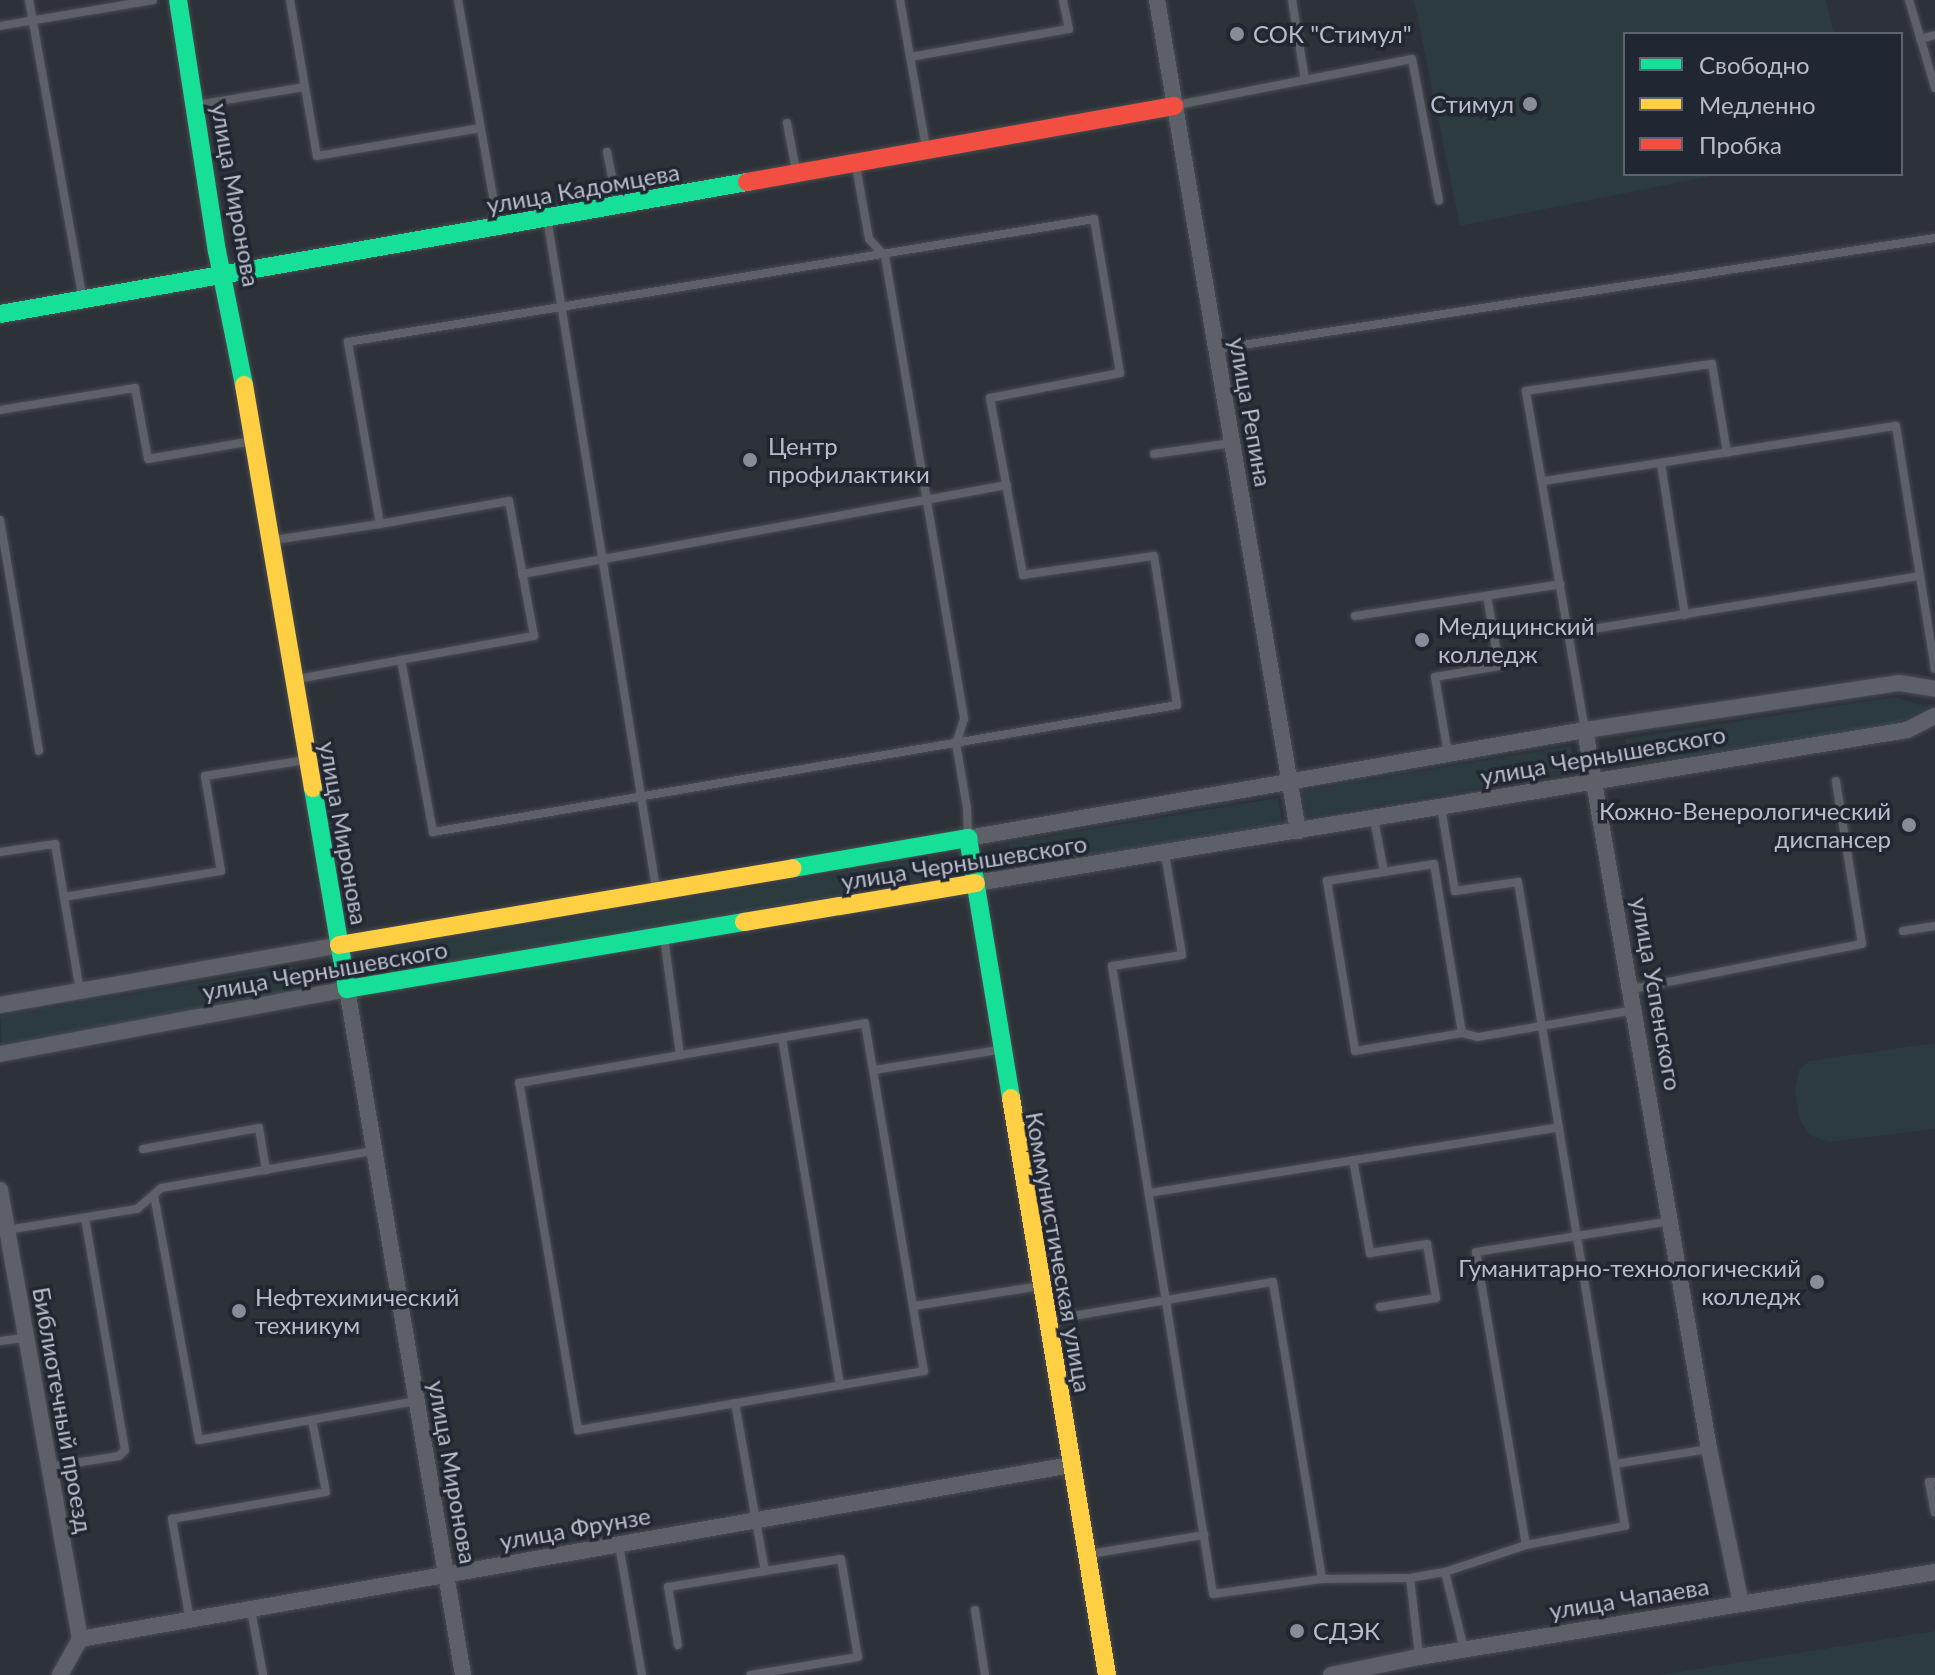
<!DOCTYPE html>
<meta charset="utf-8">
<style>
body{margin:0}
#map{position:relative;width:1935px;height:1675px;overflow:hidden;background:#2d3138;font-family:Lato,sans-serif}
div>[style]{position:absolute}
.green>*{inset:0;background:#2b3b3e}
.roads{filter:drop-shadow(0 0 2px #494c51) drop-shadow(0 0 2px #494c51)}
.lane>*{height:8px;margin:-4px;padding:0 4px;transform-origin:4px;border-radius:4px;background:#5d6066}
.street>*{height:16px;margin:-8px;padding:0 8px;transform-origin:8px;border-radius:8px;background:#5d6066}
.fast>*{height:18px;margin:-9px;padding:0 9px;transform-origin:9px;border-radius:9px;background:#16e098}
.slow>*{height:18px;margin:-9px;padding:0 9px;transform-origin:9px;border-radius:9px;background:#ffcf43}
.jam>*{height:18px;margin:-9px;padding:0 9px;transform-origin:9px;border-radius:9px;background:#f24e42}
.dots>*{width:22px;height:22px;translate:-50% -50%;box-sizing:border-box;border:4px solid #202733;border-radius:50%}
span{translate:-50% -50%;white-space:nowrap;text-align:center;line-height:1.15;-webkit-text-stroke:7px #202733;paint-order:stroke}
.poi-label{font-size:24px;color:#b8bdc8}
.left{translate:0 -50%;text-align:left}
.right{translate:-100% -50%;text-align:right}
.street-label{font-size:24px;color:#b8bdc8}
.legend{position:absolute;left:1623px;top:32px;width:280px;height:144px;box-sizing:border-box;background:#202733;border:2px solid #5d636f;margin:0;padding:10px 14px;list-style:none;font-size:24px;color:#b8bdc8}
.legend li{display:flex;align-items:center;gap:16px;height:40px}
.legend b{width:40px;border:2px solid #5d636f}
</style>
<div id="map">
<div class="green">
<i style="clip-path:polygon(1414px 0,1826px 0,1834px 34px,1625px 34px,1625px 174px,1721px 174px,1460px 226px)"></i>
<i style="clip-path:polygon(1894px 697px,1929px 707px,1898px 723px,1629px 765px,1625px 739px)"></i>
<i style="clip-path:polygon(1571px 746px,1575px 772px,1307px 817px,1302px 791px)"></i>
<i style="clip-path:polygon(1278px 798px,1282px 824px,1014px 869px,1009px 843px)"></i>
<i style="clip-path:polygon(922px 859px,926px 886px,399px 974px,395px 948px)"></i>
<i style="clip-path:polygon(299px 966px,303px 993px,2px 1043px,0 1016px)"></i>
<i style="clip-path:polygon(1935px 1043px,1935px 1129px,1829px 1142px,1809px 1135px,1800px 1120px,1795px 1091px,1799px 1070px,1809px 1061px)"></i>
<i style="clip-path:polygon(1935px 1631px,1935px 1675px,1660px 1675px,1773px 1657px)"></i>
</div>
<div class="roads">
<div class="lane">
<i style="left:29px;top:0;width:301px;rotate:79.8deg"></i>
<i style="left:290px;top:0;width:158px;rotate:80.2deg"></i>
<i style="left:317px;top:156px;width:165px;rotate:-9.7deg"></i>
<i style="left:458px;top:0;width:228px;rotate:79.9deg"></i>
<i style="left:900px;top:0;width:150px;rotate:80deg"></i>
<i style="left:1909px;top:0;width:92px;rotate:73.5deg"></i>
<i style="left:0;top:26px;width:155px;rotate:-9.6deg"></i>
<i style="left:1920px;top:39px;width:16px;rotate:-15deg"></i>
<i style="left:910px;top:57px;width:161px;rotate:-10deg"></i>
<i style="left:1069px;top:29px;width:30px;rotate:-102deg"></i>
<i style="left:1305px;top:80px;width:109px;rotate:-11.1deg"></i>
<i style="left:1412px;top:59px;width:144px;rotate:79.2deg"></i>
<i style="left:196px;top:105px;width:110px;rotate:-9.4deg"></i>
<i style="left:1177px;top:105px;width:130px;rotate:-11.1deg"></i>
<i style="left:1305px;top:80px;width:81px;rotate:-99.2deg"></i>
<i style="left:787px;top:123px;width:48px;rotate:79.2deg"></i>
<i style="left:607px;top:152px;width:51px;rotate:78.7deg"></i>
<i style="left:856px;top:166px;width:74px;rotate:79.9deg"></i>
<i style="left:869px;top:239px;width:23px;rotate:47deg"></i>
<i style="left:885px;top:256px;width:470px;rotate:80.3deg"></i>
<i style="left:964px;top:719px;width:25px;rotate:108deg"></i>
<i style="left:956px;top:743px;width:66px;rotate:80.4deg"></i>
<i style="left:967px;top:808px;width:29px;rotate:88deg"></i>
<i style="left:547px;top:218px;width:679px;rotate:80.76deg"></i>
<i style="left:1217px;top:349px;width:727px;rotate:-8.79deg"></i>
<i style="left:0;top:410px;width:137px;rotate:-9.3deg"></i>
<i style="left:135px;top:388px;width:72px;rotate:79.6deg"></i>
<i style="left:148px;top:459px;width:106px;rotate:-9.8deg"></i>
<i style="left:1154px;top:454px;width:79px;rotate:-8deg"></i>
<i style="left:1661px;top:464px;width:153px;rotate:81deg"></i>
<i style="left:1544px;top:481px;width:356px;rotate:-8.9deg"></i>
<i style="left:1896px;top:426px;width:246px;rotate:80.9deg"></i>
<i style="left:0;top:520px;width:234px;rotate:80.4deg"></i>
<i style="left:380px;top:524px;width:131px;rotate:-10.1deg"></i>
<i style="left:509px;top:501px;width:137px;rotate:79.5deg"></i>
<i style="left:534px;top:636px;width:135px;rotate:169.8deg"></i>
<i style="left:274px;top:540px;width:107px;rotate:-8.6deg"></i>
<i style="left:380px;top:524px;width:185px;rotate:-100deg"></i>
<i style="left:348px;top:342px;width:756px;rotate:-9.36deg"></i>
<i style="left:1094px;top:219px;width:156px;rotate:80.4deg"></i>
<i style="left:1120px;top:373px;width:132px;rotate:169.1deg"></i>
<i style="left:990px;top:398px;width:180px;rotate:79.4deg"></i>
<i style="left:1023px;top:575px;width:132px;rotate:-8.3deg"></i>
<i style="left:1154px;top:556px;width:151px;rotate:81.2deg"></i>
<i style="left:1177px;top:705px;width:755px;rotate:170.31deg"></i>
<i style="left:433px;top:832px;width:175px;rotate:-100.5deg"></i>
<i style="left:401px;top:660px;width:106px;rotate:169.6deg"></i>
<i style="left:522px;top:574px;width:493px;rotate:-10.4deg"></i>
<i style="left:1355px;top:616px;width:208px;rotate:-8.8deg"></i>
<i style="left:1568px;top:633px;width:357px;rotate:-9.2deg"></i>
<i style="left:1585px;top:730px;width:344px;rotate:-99.9deg"></i>
<i style="left:1526px;top:391px;width:188px;rotate:-8.3deg"></i>
<i style="left:1712px;top:364px;width:90px;rotate:80.4deg"></i>
<i style="left:1448px;top:754px;width:78px;rotate:-99.6deg"></i>
<i style="left:1435px;top:677px;width:65px;rotate:-9.8deg"></i>
<i style="left:1499px;top:666px;width:71px;rotate:-99.7deg"></i>
<i style="left:1374px;top:819px;width:54px;rotate:79.3deg"></i>
<i style="left:1384px;top:872px;width:58px;rotate:171deg"></i>
<i style="left:1327px;top:881px;width:172px;rotate:80.6deg"></i>
<i style="left:1355px;top:1051px;width:109px;rotate:-9.5deg"></i>
<i style="left:1462px;top:1033px;width:171px;rotate:-99.4deg"></i>
<i style="left:1434px;top:864px;width:51px;rotate:170.9deg"></i>
<i style="left:0;top:852px;width:56px;rotate:-8.3deg"></i>
<i style="left:55px;top:844px;width:54px;rotate:80.4deg"></i>
<i style="left:1165px;top:854px;width:102px;rotate:80.4deg"></i>
<i style="left:1182px;top:955px;width:71px;rotate:171.1deg"></i>
<i style="left:1112px;top:966px;width:636px;rotate:80.86deg"></i>
<i style="left:1213px;top:1594px;width:110px;rotate:-7.8deg"></i>
<i style="left:1322px;top:1579px;width:88px;rotate:-0.7deg"></i>
<i style="left:1410px;top:1578px;width:36px;rotate:-10deg"></i>
<i style="left:1445px;top:1572px;width:85px;rotate:-18.4deg"></i>
<i style="left:1526px;top:1545px;width:101px;rotate:-10.9deg"></i>
<i style="left:1625px;top:1526px;width:653px;rotate:-99.43deg"></i>
<i style="left:1518px;top:882px;width:64px;rotate:171.9deg"></i>
<i style="left:1455px;top:891px;width:85px;rotate:-99.5deg"></i>
<i style="left:1903px;top:931px;width:32px;rotate:-9deg"></i>
<i style="left:664px;top:937px;width:119px;rotate:82.3deg"></i>
<i style="left:1632px;top:989px;width:234px;rotate:-11.1deg"></i>
<i style="left:1862px;top:944px;width:165px;rotate:-99.1deg"></i>
<i style="left:80px;top:991px;width:95px;rotate:-99.7deg"></i>
<i style="left:64px;top:897px;width:159px;rotate:-9.4deg"></i>
<i style="left:221px;top:871px;width:96px;rotate:-99.6deg"></i>
<i style="left:205px;top:776px;width:102px;rotate:-9deg"></i>
<i style="left:865px;top:1023px;width:353px;rotate:80.4deg"></i>
<i style="left:924px;top:1371px;width:351px;rotate:170.3deg"></i>
<i style="left:578px;top:1430px;width:352px;rotate:-99.6deg"></i>
<i style="left:519px;top:1083px;width:351px;rotate:-9.8deg"></i>
<i style="left:1462px;top:1033px;width:16px;rotate:14deg"></i>
<i style="left:1478px;top:1037px;width:159px;rotate:-9.8deg"></i>
<i style="left:782px;top:1038px;width:352px;rotate:80.5deg"></i>
<i style="left:874px;top:1070px;width:127px;rotate:-9.1deg"></i>
<i style="left:143px;top:1149px;width:118px;rotate:-10.3deg"></i>
<i style="left:259px;top:1128px;width:43px;rotate:80.5deg"></i>
<i style="left:1353px;top:1160px;width:95px;rotate:79.6deg"></i>
<i style="left:1370px;top:1253px;width:58px;rotate:-9deg"></i>
<i style="left:1427px;top:1244px;width:55px;rotate:80.5deg"></i>
<i style="left:1436px;top:1298px;width:57px;rotate:170.9deg"></i>
<i style="left:1149px;top:1193px;width:415px;rotate:-9.1deg"></i>
<i style="left:154px;top:1195px;width:249px;rotate:79.6deg"></i>
<i style="left:199px;top:1440px;width:220px;rotate:-10.2deg"></i>
<i style="left:7px;top:1230px;width:132px;rotate:-9.2deg"></i>
<i style="left:137px;top:1209px;width:32px;rotate:-41deg"></i>
<i style="left:161px;top:1188px;width:216px;rotate:-9.9deg"></i>
<i style="left:914px;top:1306px;width:128px;rotate:-9deg"></i>
<i style="left:1050px;top:1320px;width:226px;rotate:-9.7deg"></i>
<i style="left:1273px;top:1282px;width:301px;rotate:80.6deg"></i>
<i style="left:0;top:1341px;width:25px;rotate:-7deg"></i>
<i style="left:735px;top:1403px;width:171px;rotate:79.9deg"></i>
<i style="left:765px;top:1571px;width:77px;rotate:-9deg"></i>
<i style="left:841px;top:1559px;width:99px;rotate:80.2deg"></i>
<i style="left:858px;top:1657px;width:109px;rotate:170.5deg"></i>
<i style="left:1615px;top:1464px;width:95px;rotate:-9.1deg"></i>
<i style="left:49px;top:1467px;width:71px;rotate:-8.9deg"></i>
<i style="left:119px;top:1456px;width:8px;rotate:-45deg"></i>
<i style="left:125px;top:1450px;width:235px;rotate:-99.8deg"></i>
<i style="left:1935px;top:1482px;width:6px;rotate:180deg"></i>
<i style="left:1929px;top:1482px;width:31px;rotate:79deg"></i>
<i style="left:619px;top:1545px;width:132px;rotate:80deg"></i>
<i style="left:1526px;top:1545px;width:297px;rotate:-99.7deg"></i>
<i style="left:1476px;top:1252px;width:198px;rotate:-9deg"></i>
<i style="left:1090px;top:1554px;width:116px;rotate:-9.5deg"></i>
<i style="left:1445px;top:1572px;width:79px;rotate:76.1deg"></i>
<i style="left:1410px;top:1578px;width:79px;rotate:83.4deg"></i>
<i style="left:251px;top:1610px;width:66px;rotate:79.5deg"></i>
<i style="left:975px;top:1610px;width:66px;rotate:81.3deg"></i>
<i style="left:190px;top:1621px;width:104px;rotate:-100deg"></i>
<i style="left:172px;top:1519px;width:156px;rotate:-9.9deg"></i>
<i style="left:326px;top:1492px;width:73px;rotate:-101deg"></i>
<i style="left:678px;top:1645px;width:59px;rotate:-99.8deg"></i>
<i style="left:668px;top:1587px;width:98px;rotate:-9.4deg"></i>
</div>
<div class="street">
<i style="left:1157px;top:0;width:843px;rotate:80.37deg"></i>
<i style="left:1585px;top:730px;width:730px;rotate:80.21deg"></i>
<i style="left:1709px;top:1449px;width:158px;rotate:78.3deg"></i>
<i style="left:968px;top:838px;width:626px;rotate:-9.93deg"></i>
<i style="left:1585px;top:730px;width:317px;rotate:-8.5deg"></i>
<i style="left:1899px;top:683px;width:36px;rotate:9deg"></i>
<i style="left:976px;top:883px;width:943px;rotate:-9.33deg"></i>
<i style="left:1907px;top:730px;width:31px;rotate:-27deg"></i>
<i style="left:0;top:1005px;width:344px;rotate:-10deg"></i>
<i style="left:0;top:1054px;width:353px;rotate:-10.6deg"></i>
<i style="left:347px;top:989px;width:696px;rotate:80.4deg"></i>
<i style="left:0;top:1190px;width:456px;rotate:79.9deg"></i>
<i style="left:80px;top:1639px;width:1006px;rotate:-9.96deg"></i>
<i style="left:60px;top:1675px;width:41px;rotate:-60.9deg"></i>
<i style="left:1331px;top:1675px;width:90px;rotate:-11.6deg"></i>
<i style="left:1419px;top:1657px;width:523px;rotate:-9.35deg"></i>
</div>
<div class="fast">
<i style="left:178px;top:0;width:254px;rotate:81.2deg"></i>
<i style="left:217px;top:251px;width:137px;rotate:78.6deg"></i>
<i style="left:0;top:314px;width:759px;rotate:-10.02deg"></i>
<i style="left:313px;top:788px;width:204px;rotate:80.4deg"></i>
<i style="left:347px;top:989px;width:403px;rotate:-9.6deg"></i>
<i style="left:793px;top:868px;width:178px;rotate:-9.7deg"></i>
<i style="left:968px;top:838px;width:264px;rotate:80.6deg"></i>
</div>
<div class="slow">
<i style="left:244px;top:385px;width:409px;rotate:80.3deg"></i>
<i style="left:744px;top:922px;width:235px;rotate:-9.5deg"></i>
<i style="left:339px;top:945px;width:460px;rotate:-9.6deg"></i>
<i style="left:1011px;top:1098px;width:585px;rotate:80.55deg"></i>
</div>
<div class="jam">
<i style="left:747px;top:182px;width:434px;rotate:-10.1deg"></i>
</div>
</div>
<div class="dots">
<i style="left:1237px;top:34px;background:#878c96"></i>
<i style="left:1530px;top:104px;background:#878c96"></i>
<i style="left:750px;top:460px;background:#878c96"></i>
<i style="left:1422px;top:640px;background:#878c96"></i>
<i style="left:1909px;top:825px;background:#878c96"></i>
<i style="left:1817px;top:1282px;background:#878c96"></i>
<i style="left:239px;top:1311px;background:#878c96"></i>
<i style="left:1297px;top:1631px;background:#878c96"></i>
</div>
<div class="poi-label">
<span class="left" style="left:1253px;top:34px">СОК "Стимул"</span>
<span class="right" style="left:1514px;top:104px">Стимул</span>
<span class="left" style="left:768px;top:460px">Центр<br>профилактики</span>
<span class="left" style="left:1438px;top:640px">Медицинский<br>колледж</span>
<span class="right" style="left:1891px;top:825px">Кожно-Венерологический<br>диспансер</span>
<span class="right" style="left:1801px;top:1282px">Гуманитарно-технологический<br>колледж</span>
<span class="left" style="left:255px;top:1311px">Нефтехимический<br>техникум</span>
<span class="left" style="left:1313px;top:1631px">СДЭК</span>
</div>
<div class="street-label">
<span style="left:583px;top:188px;rotate:-10deg">улица Кадомцева</span>
<span style="left:236px;top:195px;rotate:80deg">улица Миронова</span>
<span style="left:1251px;top:412px;rotate:80deg">улица Репина</span>
<span style="left:1603px;top:755px;rotate:-10deg">улица Чернышевского</span>
<span style="left:344px;top:833px;rotate:80deg">улица Миронова</span>
<span style="left:964px;top:862px;rotate:-9deg">улица Чернышевского</span>
<span style="left:325px;top:970px;rotate:-10deg">улица Чернышевского</span>
<span style="left:1657px;top:994px;rotate:80deg">улица Успенского</span>
<span style="left:1059px;top:1252px;rotate:80deg">Коммунистическая улица</span>
<span style="left:63px;top:1410px;rotate:80deg">Библиотечный проезд</span>
<span style="left:453px;top:1472px;rotate:80deg">улица Миронова</span>
<span style="left:575px;top:1528px;rotate:-10deg">улица Фрунзе</span>
<span style="left:1629px;top:1598px;rotate:-9deg">улица Чапаева</span>
</div>
<ul class="legend">
<li><b style="height:10px;background:#16e098"></b>Свободно</li>
<li><b style="height:10px;background:#ffcf43"></b>Медленно</li>
<li><b style="height:10px;background:#f24e42"></b>Пробка</li>
</ul>
</div>
